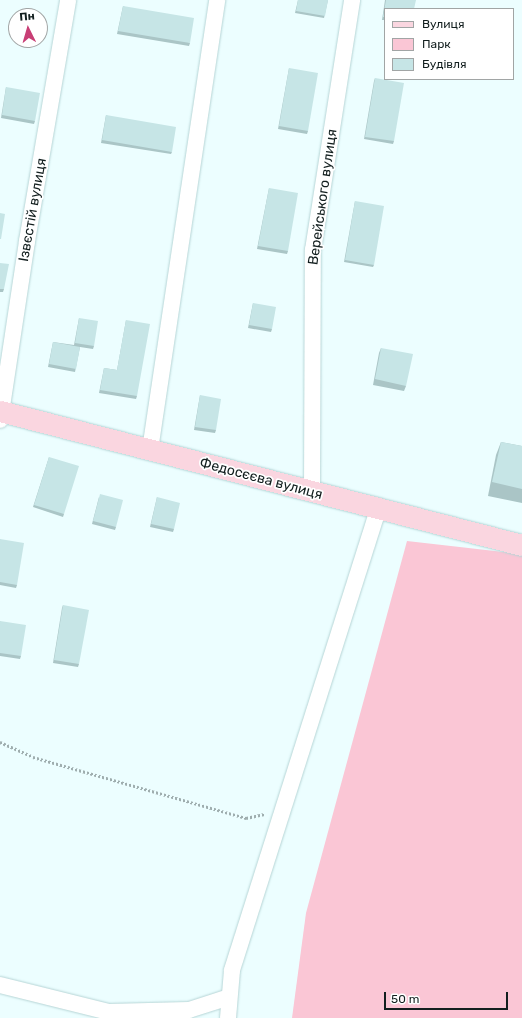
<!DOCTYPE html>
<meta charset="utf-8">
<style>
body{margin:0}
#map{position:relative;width:522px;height:1018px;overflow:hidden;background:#ecfeff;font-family:Rubik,sans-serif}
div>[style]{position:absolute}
.green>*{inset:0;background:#fac6d5}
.path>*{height:2.5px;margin-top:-1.25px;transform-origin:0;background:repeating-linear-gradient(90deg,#9faeaf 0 2px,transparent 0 4px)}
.roads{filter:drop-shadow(0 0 1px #b6d5d6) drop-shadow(0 0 1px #b6d5d6)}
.minor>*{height:16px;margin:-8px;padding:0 8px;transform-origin:8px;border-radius:8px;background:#fff}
.major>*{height:21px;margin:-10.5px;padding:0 10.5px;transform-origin:10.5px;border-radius:10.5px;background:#fad6e0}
.wall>*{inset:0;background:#aac5c6}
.building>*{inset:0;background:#c6e5e6}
span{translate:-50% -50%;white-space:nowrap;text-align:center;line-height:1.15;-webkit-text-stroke:3.5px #fff;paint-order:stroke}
.street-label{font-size:14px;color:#131f1f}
.legend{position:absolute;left:384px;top:8px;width:130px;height:72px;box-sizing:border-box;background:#fff;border:1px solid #a1a5a5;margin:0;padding:5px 7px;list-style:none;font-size:12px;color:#131f1f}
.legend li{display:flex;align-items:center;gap:8px;height:20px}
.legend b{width:20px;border:1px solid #a1a5a5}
.north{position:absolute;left:8px;top:8px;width:40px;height:40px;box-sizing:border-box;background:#fff;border:1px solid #a1a5a5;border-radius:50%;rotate:355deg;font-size:11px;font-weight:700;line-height:16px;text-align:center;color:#131f1f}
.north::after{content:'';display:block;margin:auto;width:14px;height:18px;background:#c83e75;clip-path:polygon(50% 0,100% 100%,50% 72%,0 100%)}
.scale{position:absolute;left:384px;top:992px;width:124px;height:18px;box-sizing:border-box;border:2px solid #131f1f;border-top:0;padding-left:5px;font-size:12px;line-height:14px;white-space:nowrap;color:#131f1f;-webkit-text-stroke:3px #fff;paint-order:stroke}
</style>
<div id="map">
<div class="green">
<i style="clip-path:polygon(407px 541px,522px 554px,522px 1018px,292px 1018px,306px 913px)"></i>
</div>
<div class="path">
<i style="left:0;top:742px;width:36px;rotate:24deg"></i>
<i style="left:33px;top:757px;width:222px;rotate:16deg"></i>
<i style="left:246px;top:818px;width:19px;rotate:-12deg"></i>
</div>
<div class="roads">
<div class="minor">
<i style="left:0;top:420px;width:181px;rotate:-81.4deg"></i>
<i style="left:27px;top:241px;width:244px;rotate:-80.3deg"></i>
<i style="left:150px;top:450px;width:455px;rotate:-81.5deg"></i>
<i style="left:312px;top:492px;width:242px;rotate:-89.8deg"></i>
<i style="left:313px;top:250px;width:253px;rotate:-81.1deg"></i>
<i style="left:0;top:985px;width:112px;rotate:13.9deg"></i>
<i style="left:109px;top:1012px;width:80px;rotate:-1.4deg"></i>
<i style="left:189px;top:1010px;width:42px;rotate:-18deg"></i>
<i style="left:228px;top:1018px;width:48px;rotate:-85.2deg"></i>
<i style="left:232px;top:970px;width:483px;rotate:-72.4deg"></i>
</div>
<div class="major">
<i style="left:0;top:411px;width:539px;rotate:14.4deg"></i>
</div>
</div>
<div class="wall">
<i style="clip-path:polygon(298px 0,328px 0,324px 18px,295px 13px)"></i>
<i style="clip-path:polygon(385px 0,416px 0,385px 9px,385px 20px,382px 20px)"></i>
<i style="clip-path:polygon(123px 6px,190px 43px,189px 46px,117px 34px)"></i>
<i style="clip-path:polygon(289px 68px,308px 131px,307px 134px,278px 129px)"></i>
<i style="clip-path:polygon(375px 78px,394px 141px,393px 144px,364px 139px,374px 81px)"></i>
<i style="clip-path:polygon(6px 87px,35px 121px,34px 124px,1px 118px)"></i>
<i style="clip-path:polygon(106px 115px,172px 152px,171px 154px,101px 143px)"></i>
<i style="clip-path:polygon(269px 188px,288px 251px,287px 254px,257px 249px)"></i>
<i style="clip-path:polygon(355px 201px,374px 265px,373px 267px,344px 262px)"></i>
<i style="clip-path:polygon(0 263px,4px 289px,3px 292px,0 292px)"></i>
<i style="clip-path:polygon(253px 303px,272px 329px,271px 332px,248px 328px)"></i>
<i style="clip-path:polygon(79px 318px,94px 346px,93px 349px,80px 347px,75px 372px,48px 367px,53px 342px,74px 345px)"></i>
<i style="clip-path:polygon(126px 320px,137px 396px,136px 399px,99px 393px,104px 368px,117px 370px)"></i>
<i style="clip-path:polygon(381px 348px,406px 386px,404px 391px,373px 385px,379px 353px)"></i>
<i style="clip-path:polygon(200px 395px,216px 430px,215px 433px,194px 430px)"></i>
<i style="clip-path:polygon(501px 442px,522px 446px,522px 503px,488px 496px,496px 455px)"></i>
<i style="clip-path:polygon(49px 457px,64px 514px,63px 517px,33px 507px)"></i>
<i style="clip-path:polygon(99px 497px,116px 527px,115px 530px,92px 524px)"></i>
<i style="clip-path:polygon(157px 497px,174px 529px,173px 532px,150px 527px)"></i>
<i style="clip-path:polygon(0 539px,17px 585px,16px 588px,0 585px)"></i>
<i style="clip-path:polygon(63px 605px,79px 664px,78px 667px,53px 663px,62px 608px)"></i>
<i style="clip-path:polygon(0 621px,21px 656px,20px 659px,0 656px)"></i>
</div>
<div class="building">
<i style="clip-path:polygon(298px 0,328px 0,325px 16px,296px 11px)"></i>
<i style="clip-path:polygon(386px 0,416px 0,414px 9px,385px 9px,385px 17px,383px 17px)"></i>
<i style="clip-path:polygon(123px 6px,194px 18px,190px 43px,118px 31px)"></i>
<i style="clip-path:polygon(289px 68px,318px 73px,308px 131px,279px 126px)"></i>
<i style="clip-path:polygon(375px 78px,404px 83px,394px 141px,365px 137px)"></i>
<i style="clip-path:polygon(6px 87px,40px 93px,35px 121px,2px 115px)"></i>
<i style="clip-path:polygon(106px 115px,176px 127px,172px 152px,102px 140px)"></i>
<i style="clip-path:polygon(269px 188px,298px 193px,288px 251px,258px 246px)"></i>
<i style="clip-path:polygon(355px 201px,384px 206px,374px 265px,345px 260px)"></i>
<i style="clip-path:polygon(0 213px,5px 214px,1px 239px,0 239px)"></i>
<i style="clip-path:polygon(0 263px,9px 264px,4px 289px,0 289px)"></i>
<i style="clip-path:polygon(253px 303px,276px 307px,272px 329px,249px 325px)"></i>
<i style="clip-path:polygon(79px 318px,98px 321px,94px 346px,75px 343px)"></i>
<i style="clip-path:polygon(126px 320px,150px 324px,137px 396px,100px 390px,104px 368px,117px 370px)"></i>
<i style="clip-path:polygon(53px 342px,80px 347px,76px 369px,49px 364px)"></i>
<i style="clip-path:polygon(381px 348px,413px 354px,406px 386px,375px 379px)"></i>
<i style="clip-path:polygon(200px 395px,221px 399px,216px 430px,195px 427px)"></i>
<i style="clip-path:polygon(501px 442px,522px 446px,522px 489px,492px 482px)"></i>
<i style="clip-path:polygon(49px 457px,79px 466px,64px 514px,34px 505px)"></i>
<i style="clip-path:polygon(100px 494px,123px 500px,116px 527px,93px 521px)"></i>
<i style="clip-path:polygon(157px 497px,180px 503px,174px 529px,151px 524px)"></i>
<i style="clip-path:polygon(0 539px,24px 543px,17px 585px,0 582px)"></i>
<i style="clip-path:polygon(63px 605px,89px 610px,79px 664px,54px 660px)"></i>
<i style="clip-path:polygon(0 621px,26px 625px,21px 656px,0 653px)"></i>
</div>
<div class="street-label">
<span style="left:323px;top:197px;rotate:-82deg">Верейського вулиця</span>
<span style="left:33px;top:210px;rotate:-80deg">Ізвєстій вулиця</span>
<span style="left:261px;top:479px;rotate:15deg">Федосєєва вулиця</span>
</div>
<ul class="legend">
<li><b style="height:5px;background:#fad6e0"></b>Вулиця</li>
<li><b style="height:11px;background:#fac6d5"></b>Парк</li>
<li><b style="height:11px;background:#c6e5e6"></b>Будівля</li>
</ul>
<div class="north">Пн</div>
<div class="scale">50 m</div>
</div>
